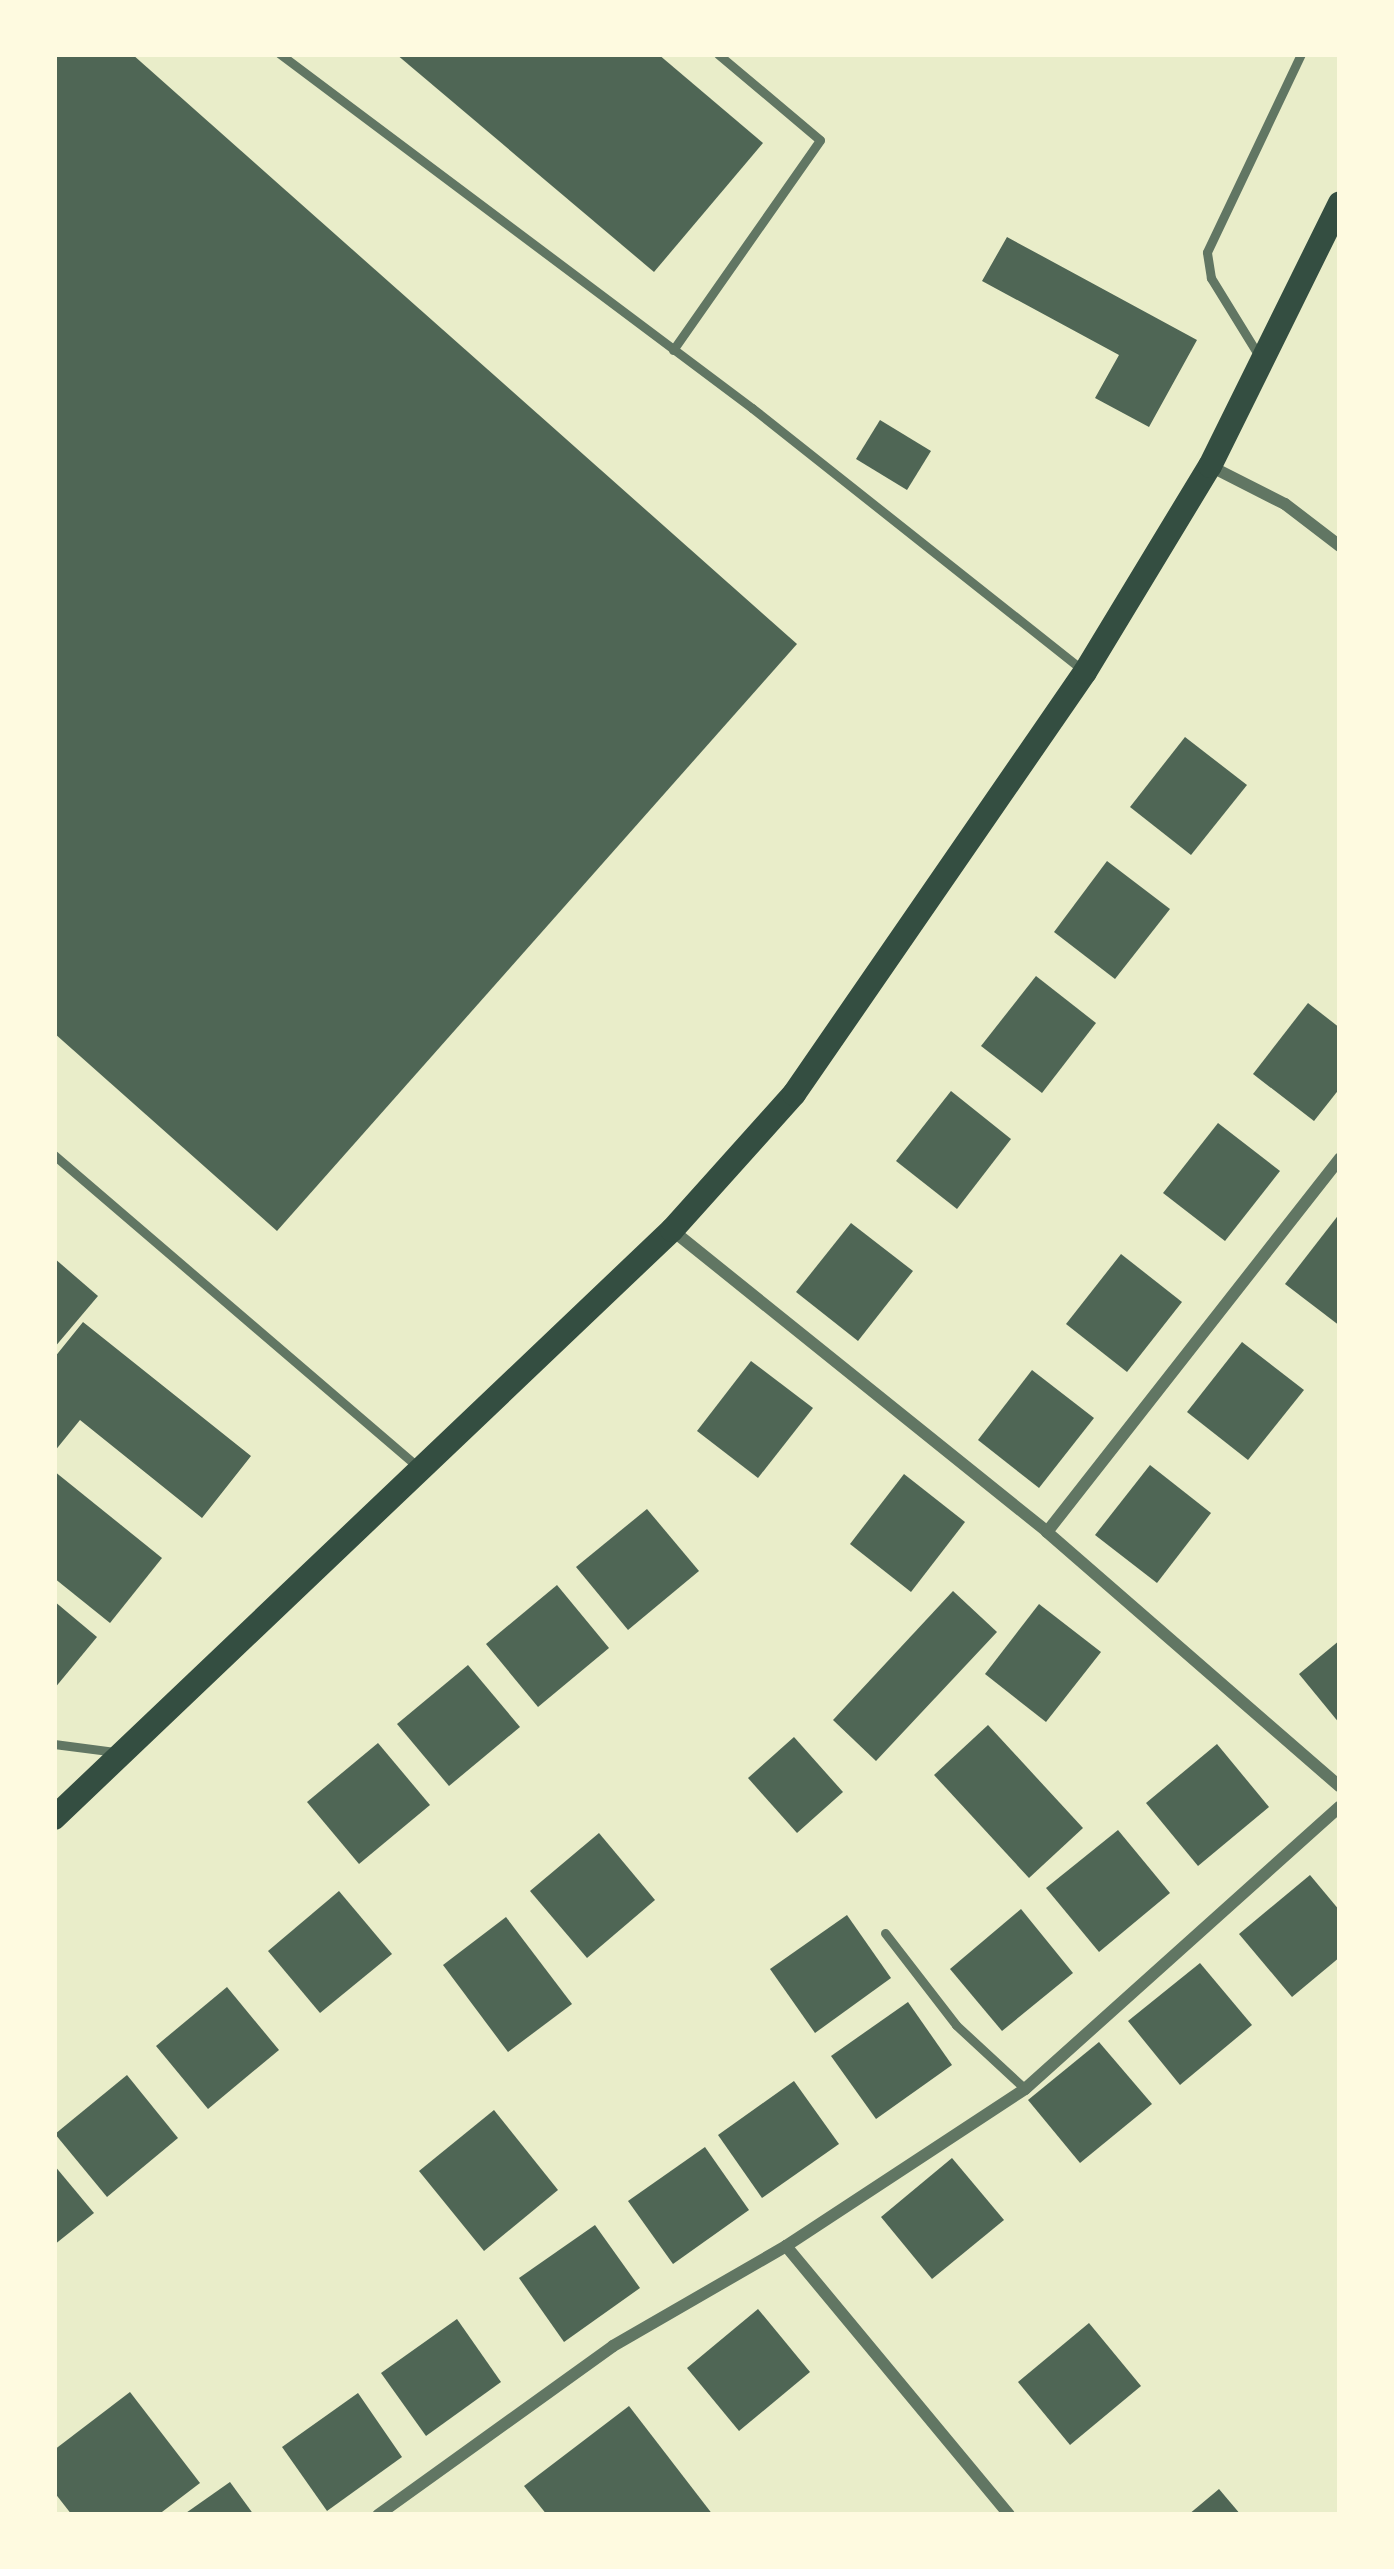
<!DOCTYPE html>
<style>
body{margin:0}
#map{position:relative;width:1394px;height:2569px;overflow:hidden;background:#e9edc9;font-family:Ubuntu,sans-serif}
div>[style]{position:absolute}
.building>*{inset:0;background:#4f6655}
.service>*{height:9px;margin:-4.5px;padding:0 4.5px;transform-origin:4.5px;border-radius:4.5px;background:#617663}
.minor>*{height:12px;margin:-6px;padding:0 6px;transform-origin:6px;border-radius:6px;background:#617663}
.secondary>*{height:24px;margin:-12px;padding:0 12px;transform-origin:12px;border-radius:12px;background:#344e41}
span{translate:-50% -50%;white-space:nowrap;text-align:center;line-height:1.15;-webkit-text-stroke:12px #fefae0;paint-order:stroke}
.frame{position:absolute;inset:0;border:57px solid #fefae0;pointer-events:none}
</style>
<div id="map">
<div class="building">
<i style="clip-path:polygon(54px 54px,132px 54px,797px 644px,277px 1231px,54px 1033px)"></i>
<i style="clip-path:polygon(396px 54px,658px 54px,763px 143px,654px 272px)"></i>
<i style="clip-path:polygon(1007px 237px,1197px 340px,1149px 427px,1095px 398px,1119px 355px,982px 281px)"></i>
<i style="clip-path:polygon(880px 420px,931px 451px,907px 490px,856px 459px)"></i>
<i style="clip-path:polygon(1185px 737px,1247px 785px,1191px 855px,1130px 807px)"></i>
<i style="clip-path:polygon(1107px 861px,1170px 909px,1115px 979px,1054px 932px)"></i>
<i style="clip-path:polygon(1036px 976px,1096px 1023px,1042px 1093px,981px 1046px)"></i>
<i style="clip-path:polygon(1308px 1003px,1340px 1028px,1340px 1088px,1314px 1121px,1253px 1074px)"></i>
<i style="clip-path:polygon(951px 1091px,1011px 1139px,957px 1209px,896px 1161px)"></i>
<i style="clip-path:polygon(1218px 1123px,1280px 1171px,1225px 1241px,1163px 1193px)"></i>
<i style="clip-path:polygon(1340px 1213px,1340px 1326px,1285px 1284px)"></i>
<i style="clip-path:polygon(851px 1223px,913px 1271px,858px 1341px,796px 1292px)"></i>
<i style="clip-path:polygon(1121px 1254px,1182px 1302px,1127px 1372px,1066px 1324px)"></i>
<i style="clip-path:polygon(54px 1258px,98px 1296px,54px 1348px)"></i>
<i style="clip-path:polygon(83px 1322px,251px 1456px,202px 1518px,80px 1420px,54px 1452px,54px 1358px)"></i>
<i style="clip-path:polygon(1242px 1342px,1304px 1390px,1248px 1460px,1187px 1412px)"></i>
<i style="clip-path:polygon(751px 1361px,813px 1408px,758px 1478px,697px 1431px)"></i>
<i style="clip-path:polygon(1032px 1370px,1094px 1418px,1039px 1488px,978px 1440px)"></i>
<i style="clip-path:polygon(1150px 1465px,1211px 1513px,1157px 1583px,1095px 1535px)"></i>
<i style="clip-path:polygon(54px 1471px,162px 1558px,110px 1623px,54px 1578px)"></i>
<i style="clip-path:polygon(904px 1474px,965px 1522px,911px 1592px,850px 1544px)"></i>
<i style="clip-path:polygon(647px 1509px,699px 1571px,628px 1630px,576px 1567px)"></i>
<i style="clip-path:polygon(557px 1585px,609px 1648px,538px 1707px,486px 1644px)"></i>
<i style="clip-path:polygon(953px 1591px,997px 1632px,876px 1761px,833px 1720px)"></i>
<i style="clip-path:polygon(54px 1601px,97px 1637px,54px 1689px)"></i>
<i style="clip-path:polygon(1039px 1604px,1101px 1652px,1046px 1722px,985px 1674px)"></i>
<i style="clip-path:polygon(1340px 1640px,1340px 1724px,1299px 1674px)"></i>
<i style="clip-path:polygon(468px 1665px,520px 1727px,449px 1786px,397px 1724px)"></i>
<i style="clip-path:polygon(988px 1725px,1083px 1828px,1029px 1878px,934px 1775px)"></i>
<i style="clip-path:polygon(794px 1737px,843px 1792px,797px 1833px,748px 1778px)"></i>
<i style="clip-path:polygon(378px 1743px,430px 1805px,359px 1864px,307px 1802px)"></i>
<i style="clip-path:polygon(1217px 1744px,1269px 1807px,1198px 1866px,1146px 1803px)"></i>
<i style="clip-path:polygon(1118px 1830px,1170px 1893px,1099px 1952px,1046px 1888px)"></i>
<i style="clip-path:polygon(599px 1833px,655px 1900px,587px 1958px,530px 1891px)"></i>
<i style="clip-path:polygon(1310px 1875px,1340px 1911px,1340px 1957px,1292px 1997px,1239px 1934px)"></i>
<i style="clip-path:polygon(339px 1891px,392px 1954px,320px 2013px,268px 1951px)"></i>
<i style="clip-path:polygon(1021px 1909px,1073px 1973px,1002px 2031px,950px 1969px)"></i>
<i style="clip-path:polygon(847px 1915px,891px 1978px,815px 2033px,770px 1969px)"></i>
<i style="clip-path:polygon(506px 1917px,572px 2004px,508px 2052px,443px 1965px)"></i>
<i style="clip-path:polygon(1200px 1963px,1252px 2025px,1180px 2085px,1128px 2021px)"></i>
<i style="clip-path:polygon(227px 1987px,279px 2050px,208px 2109px,156px 2046px)"></i>
<i style="clip-path:polygon(908px 2002px,952px 2065px,876px 2119px,831px 2056px)"></i>
<i style="clip-path:polygon(1099px 2042px,1152px 2104px,1080px 2163px,1028px 2100px)"></i>
<i style="clip-path:polygon(127px 2075px,178px 2138px,107px 2197px,55px 2134px)"></i>
<i style="clip-path:polygon(794px 2081px,839px 2144px,762px 2198px,718px 2135px)"></i>
<i style="clip-path:polygon(494px 2110px,558px 2190px,484px 2251px,419px 2171px)"></i>
<i style="clip-path:polygon(705px 2147px,749px 2210px,673px 2264px,628px 2201px)"></i>
<i style="clip-path:polygon(952px 2158px,1004px 2220px,932px 2279px,881px 2217px)"></i>
<i style="clip-path:polygon(54px 2165px,94px 2213px,54px 2245px)"></i>
<i style="clip-path:polygon(595px 2225px,640px 2288px,564px 2342px,519px 2278px)"></i>
<i style="clip-path:polygon(758px 2309px,810px 2372px,739px 2431px,687px 2368px)"></i>
<i style="clip-path:polygon(457px 2319px,501px 2382px,426px 2436px,381px 2373px)"></i>
<i style="clip-path:polygon(1089px 2323px,1141px 2386px,1070px 2445px,1018px 2382px)"></i>
<i style="clip-path:polygon(130px 2392px,200px 2483px,158px 2515px,72px 2515px,54px 2492px,54px 2450px)"></i>
<i style="clip-path:polygon(358px 2393px,402px 2457px,327px 2511px,282px 2447px)"></i>
<i style="clip-path:polygon(629px 2406px,713px 2515px,547px 2515px,524px 2486px)"></i>
<i style="clip-path:polygon(230px 2482px,254px 2515px,183px 2515px)"></i>
<i style="clip-path:polygon(1219px 2489px,1241px 2515px,1188px 2515px)"></i>
</div>
<div class="service">
<i style="left:280px;top:54px;width:590px;rotate:36.87deg"></i>
<i style="left:752px;top:408px;width:425px;rotate:38.4deg"></i>
<i style="left:673px;top:350px;width:256px;rotate:-55deg"></i>
<i style="left:820px;top:140px;width:133px;rotate:-139.9deg"></i>
<i style="left:1259px;top:356px;width:92px;rotate:-121.6deg"></i>
<i style="left:1211px;top:278px;width:26px;rotate:-99deg"></i>
<i style="left:1207px;top:252px;width:219px;rotate:-64.6deg"></i>
<i style="left:54px;top:1155px;width:477px;rotate:40.6deg"></i>
<i style="left:54px;top:1744px;width:63px;rotate:7.4deg"></i>
<i style="left:885px;top:1933px;width:116px;rotate:52.3deg"></i>
<i style="left:956px;top:2025px;width:94px;rotate:42.8deg"></i>
</div>
<div class="minor">
<i style="left:1210px;top:466px;width:84px;rotate:26.9deg"></i>
<i style="left:1285px;top:504px;width:69px;rotate:37.4deg"></i>
<i style="left:672px;top:1230px;width:481px;rotate:38.8deg"></i>
<i style="left:1047px;top:1532px;width:388px;rotate:41deg"></i>
<i style="left:1047px;top:1532px;width:475px;rotate:-51.9deg"></i>
<i style="left:786px;top:2246px;width:349px;rotate:50.3deg"></i>
<i style="left:378px;top:2515px;width:289px;rotate:-35.7deg"></i>
<i style="left:613px;top:2346px;width:200px;rotate:-30deg"></i>
<i style="left:786px;top:2246px;width:286px;rotate:-33.3deg"></i>
<i style="left:1025px;top:2089px;width:423px;rotate:-41.9deg"></i>
</div>
<div class="secondary">
<i style="left:54px;top:1818px;width:853px;rotate:-43.58deg"></i>
<i style="left:672px;top:1230px;width:183px;rotate:-48.1deg"></i>
<i style="left:794px;top:1094px;width:513px;rotate:-55.41deg"></i>
<i style="left:1085px;top:672px;width:241px;rotate:-58.8deg"></i>
<i style="left:1210px;top:466px;width:293px;rotate:-63.7deg"></i>
</div>
<div class="frame"></div>
</div>
